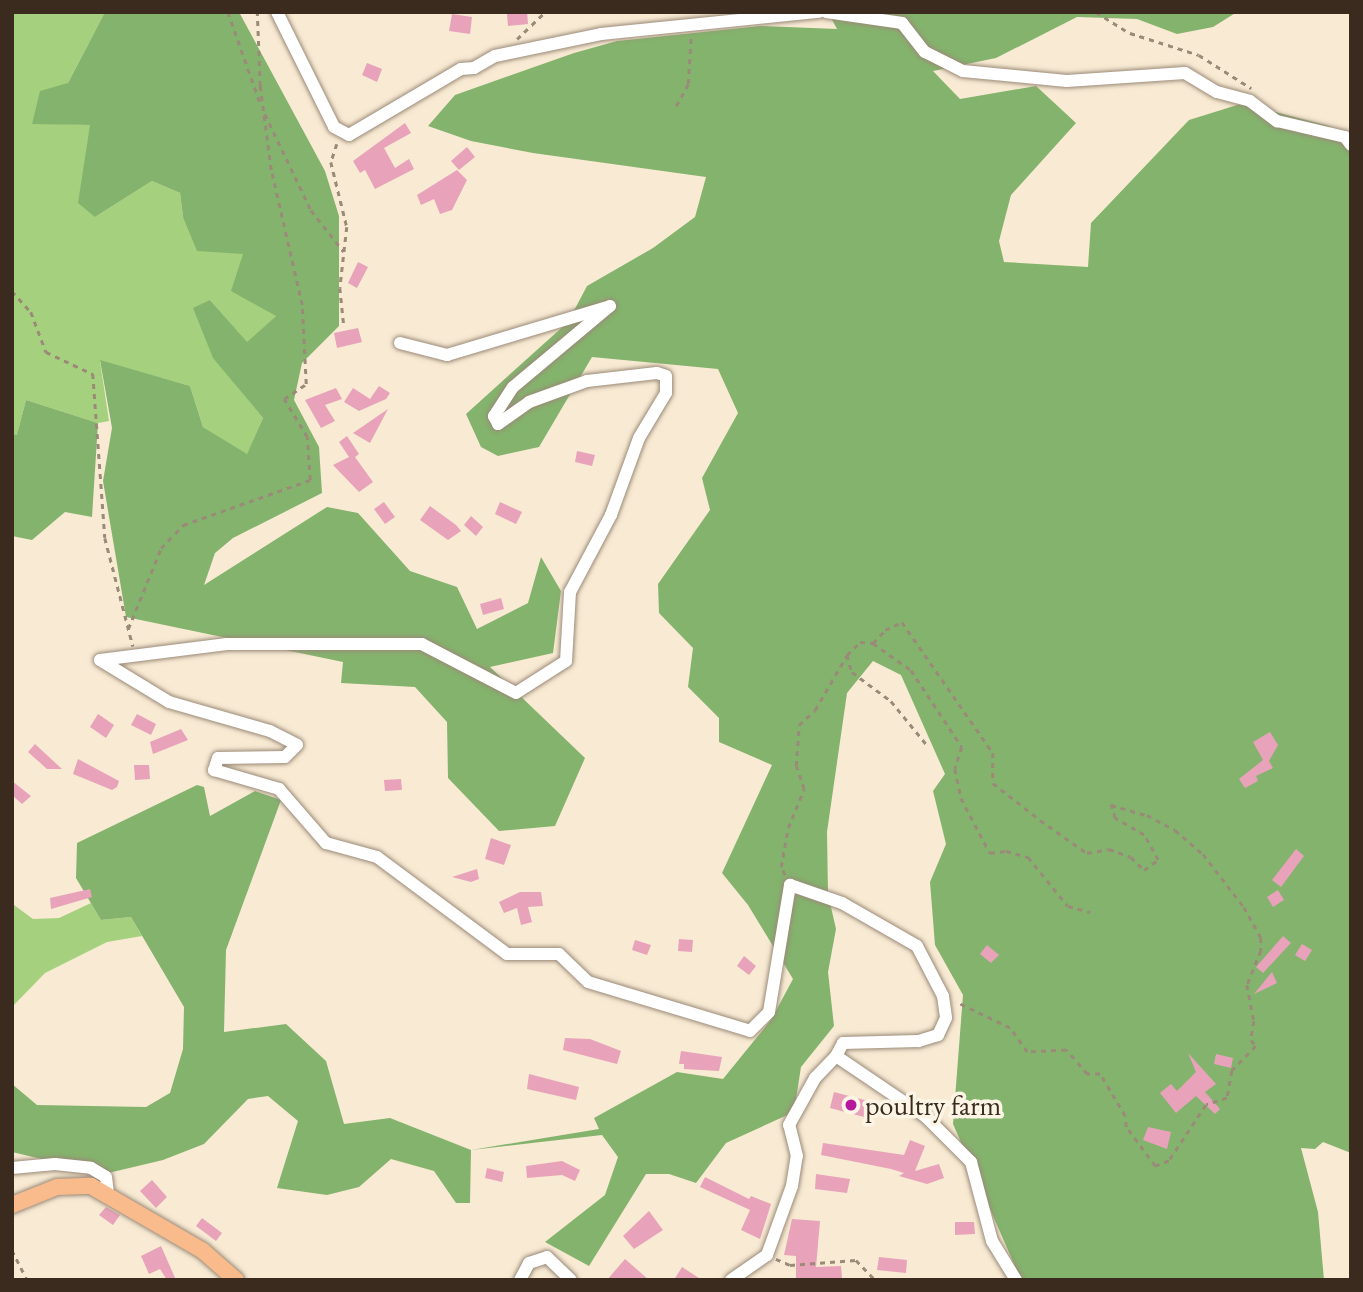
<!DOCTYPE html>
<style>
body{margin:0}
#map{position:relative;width:1363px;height:1292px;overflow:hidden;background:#f8ead3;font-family:"EB Garamond",serif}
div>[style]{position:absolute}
.green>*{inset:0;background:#a5d17e}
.forest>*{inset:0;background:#84b36d}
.building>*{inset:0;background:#e8a3ba}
.path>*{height:2.5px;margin-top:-1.25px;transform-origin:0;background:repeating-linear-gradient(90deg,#9a8a78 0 5px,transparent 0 10px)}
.roads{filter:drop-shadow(0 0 2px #9a8a78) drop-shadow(0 0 2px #9a8a78)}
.minor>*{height:12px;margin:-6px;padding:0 6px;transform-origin:6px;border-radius:6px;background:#fff}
.major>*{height:16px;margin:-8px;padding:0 8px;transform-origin:8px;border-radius:8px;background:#fabb8c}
.dots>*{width:19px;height:19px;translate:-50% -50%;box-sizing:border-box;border:4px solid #fcf5e5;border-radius:50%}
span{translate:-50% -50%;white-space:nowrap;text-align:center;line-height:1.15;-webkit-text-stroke:7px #fcf5e5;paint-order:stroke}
.poi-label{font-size:28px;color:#3b2a1e}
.left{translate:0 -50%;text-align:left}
.frame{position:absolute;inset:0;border:14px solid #3b2a1e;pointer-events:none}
</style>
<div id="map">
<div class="green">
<i style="clip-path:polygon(12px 12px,105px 12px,68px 83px,32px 123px,90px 125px,95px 217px,152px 181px,180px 193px,183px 217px,244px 254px,276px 316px,247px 343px,210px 300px,214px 358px,263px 418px,247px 455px,203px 427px,190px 386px,100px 361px,109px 421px,98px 423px,26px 400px,17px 436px,12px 434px)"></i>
<i style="clip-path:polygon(91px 903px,101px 920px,131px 917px,142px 936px,107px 942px,45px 973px,12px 1007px,14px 905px,33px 919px,59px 918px)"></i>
</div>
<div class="forest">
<i style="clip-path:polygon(105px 12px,239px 12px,325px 171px,339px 216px,339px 326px,302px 363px,294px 400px,319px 447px,322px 493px,233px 538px,215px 553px,204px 585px,327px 507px,358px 513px,410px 571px,457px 587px,477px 629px,528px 603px,541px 557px,561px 591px,553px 653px,490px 667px,585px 758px,555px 826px,499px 831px,448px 778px,447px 722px,415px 687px,341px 683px,343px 662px,126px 617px,103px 481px,112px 428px,100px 360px,190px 386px,203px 427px,247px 454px,263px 418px,213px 358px,193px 308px,210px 300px,247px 342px,276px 316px,231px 291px,243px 254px,197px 251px,183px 217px,180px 193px,152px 181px,95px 217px,78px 203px,90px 125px,32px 124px,40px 91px,68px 83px)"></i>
<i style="clip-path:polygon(828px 12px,1237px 12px,1213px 27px,1177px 34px,1137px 19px,1077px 17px,996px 58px,933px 71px,960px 99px,1036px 86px,1076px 123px,1011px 195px,999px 241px,1004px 262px,1088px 267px,1091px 223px,1189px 120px,1250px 101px,1264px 109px,1329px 126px,1345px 137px,1351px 153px,1351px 1153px,1323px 1142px,1315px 1149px,1301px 1148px,1318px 1212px,1324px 1280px,1021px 1280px,953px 1124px,963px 995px,935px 945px,930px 882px,946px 844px,933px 791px,945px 774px,901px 675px,873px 661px,847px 693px,827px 832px,828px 894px,836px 929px,828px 972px,834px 1026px,801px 1067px,794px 1112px,726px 1143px,696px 1183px,669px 1174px,646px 1174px,589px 1266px,545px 1242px,605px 1195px,618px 1157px,602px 1135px,471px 1150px,470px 1203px,456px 1203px,434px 1171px,391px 1159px,359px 1187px,327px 1195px,277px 1188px,298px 1121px,268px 1096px,248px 1099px,204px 1144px,163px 1160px,104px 1174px,12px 1152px,12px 1084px,37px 1105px,146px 1107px,170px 1093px,183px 1049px,184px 1007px,131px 917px,101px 920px,76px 878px,77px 843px,197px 785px,204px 787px,210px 816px,255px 791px,281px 800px,226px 950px,224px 1032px,286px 1024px,326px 1061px,344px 1124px,390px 1118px,471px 1150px,599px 1129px,594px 1118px,677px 1072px,723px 1079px,771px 1020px,793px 979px,748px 905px,722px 873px,772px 765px,719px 742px,719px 718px,688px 687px,693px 648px,659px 613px,658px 584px,710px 510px,702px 478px,738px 413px,718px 369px,592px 357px,539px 447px,498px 456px,481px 447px,466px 414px,568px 322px,587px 286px,653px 248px,695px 217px,706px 177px,533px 153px,471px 141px,428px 126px,455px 95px,574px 53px,617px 41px,760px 26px,837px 29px)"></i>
<i style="clip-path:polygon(26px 400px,98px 423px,92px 517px,65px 512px,32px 540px,12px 536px,12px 434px,17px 435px)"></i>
</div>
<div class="building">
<i style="clip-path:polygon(527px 12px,528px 24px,508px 26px,507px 14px)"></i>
<i style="clip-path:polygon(452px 14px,472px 17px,470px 34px,449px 31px)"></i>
<i style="clip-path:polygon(367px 63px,382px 69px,377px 82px,362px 75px)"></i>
<i style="clip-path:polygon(405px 123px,411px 133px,384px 148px,395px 168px,409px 159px,414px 169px,375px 189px,365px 170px,360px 173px,353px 161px)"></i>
<i style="clip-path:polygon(467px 147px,475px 157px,459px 170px,451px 161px)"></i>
<i style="clip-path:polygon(457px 170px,467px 180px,452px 210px,440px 214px,434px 199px,421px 205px,417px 195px)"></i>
<i style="clip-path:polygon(358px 262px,368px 267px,357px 288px,348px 283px)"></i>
<i style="clip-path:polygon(358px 328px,362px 342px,337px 348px,334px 333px)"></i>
<i style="clip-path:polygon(379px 386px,390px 393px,386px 399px,359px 411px,344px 402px,353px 388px,370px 399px)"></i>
<i style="clip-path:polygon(336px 388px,342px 399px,325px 405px,335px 421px,321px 428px,305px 400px)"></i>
<i style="clip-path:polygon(388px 409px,370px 443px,353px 433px)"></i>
<i style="clip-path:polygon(347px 436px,359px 454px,355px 457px,373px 482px,359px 492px,333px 465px,349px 457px,339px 442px)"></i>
<i style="clip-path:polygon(577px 451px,595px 455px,592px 466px,575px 462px)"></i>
<i style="clip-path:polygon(384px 502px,395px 517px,385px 524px,374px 509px)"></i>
<i style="clip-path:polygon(500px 502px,522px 512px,516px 524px,495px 514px)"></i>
<i style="clip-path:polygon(430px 506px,456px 525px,461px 531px,448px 540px,420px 520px)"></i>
<i style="clip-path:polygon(471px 516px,483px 527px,476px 536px,464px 525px)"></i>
<i style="clip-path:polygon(501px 598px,504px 609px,483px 615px,480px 604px)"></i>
<i style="clip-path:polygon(98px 714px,114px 725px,106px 738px,90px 727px)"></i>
<i style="clip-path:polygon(137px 714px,156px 724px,151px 735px,131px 725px)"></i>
<i style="clip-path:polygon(181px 729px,188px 740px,153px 754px,150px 742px)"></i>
<i style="clip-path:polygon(1270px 732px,1278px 745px,1269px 761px,1273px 768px,1256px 776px,1258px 781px,1245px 788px,1239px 779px,1263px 760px,1253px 742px)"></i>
<i style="clip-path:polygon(35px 744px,62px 769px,47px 769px,28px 752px)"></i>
<i style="clip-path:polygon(78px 759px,119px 781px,117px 787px,112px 790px,73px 774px)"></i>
<i style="clip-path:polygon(134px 765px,149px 765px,150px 779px,135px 780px)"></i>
<i style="clip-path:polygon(401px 779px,402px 790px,385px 791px,384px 780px)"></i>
<i style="clip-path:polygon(12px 781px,31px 796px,22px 804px,12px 795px)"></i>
<i style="clip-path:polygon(491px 838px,511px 845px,504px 865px,485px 859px)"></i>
<i style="clip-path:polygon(1296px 849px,1304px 856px,1281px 887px,1272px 880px)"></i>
<i style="clip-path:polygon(477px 869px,479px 879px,471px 882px,452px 877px)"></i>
<i style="clip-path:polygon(90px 889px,92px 897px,51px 909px,50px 898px)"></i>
<i style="clip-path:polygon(1278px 890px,1284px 900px,1273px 907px,1267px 897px)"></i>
<i style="clip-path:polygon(520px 892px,541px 892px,543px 906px,528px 907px,532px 922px,521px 925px,517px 908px,504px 913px,499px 902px)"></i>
<i style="clip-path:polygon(1283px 936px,1291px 943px,1263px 973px,1256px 967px)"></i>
<i style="clip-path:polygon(679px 939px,693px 940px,692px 952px,678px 951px)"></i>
<i style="clip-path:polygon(635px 940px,651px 945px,647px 955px,632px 950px)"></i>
<i style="clip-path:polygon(1302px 944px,1312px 950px,1305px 961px,1295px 955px)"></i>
<i style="clip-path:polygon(987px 945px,999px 955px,991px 963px,980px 954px)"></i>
<i style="clip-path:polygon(744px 956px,756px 966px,749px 975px,737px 966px)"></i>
<i style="clip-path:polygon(1272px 972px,1277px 983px,1254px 994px)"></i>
<i style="clip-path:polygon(565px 1038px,590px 1039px,621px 1051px,617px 1064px,563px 1050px)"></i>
<i style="clip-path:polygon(681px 1051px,722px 1057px,719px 1071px,684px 1069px,684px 1064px,679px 1064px)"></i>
<i style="clip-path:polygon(1188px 1053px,1216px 1084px,1205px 1092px,1220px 1109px,1215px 1114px,1196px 1096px,1176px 1113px,1160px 1093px,1171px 1084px,1177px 1091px,1196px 1072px)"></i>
<i style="clip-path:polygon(1216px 1054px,1233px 1058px,1231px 1068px,1214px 1064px)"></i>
<i style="clip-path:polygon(529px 1074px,579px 1087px,576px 1100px,527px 1089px)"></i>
<i style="clip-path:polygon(834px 1092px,872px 1102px,868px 1118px,830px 1108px)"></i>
<i style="clip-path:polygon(1148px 1127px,1171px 1132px,1167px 1149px,1143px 1140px)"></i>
<i style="clip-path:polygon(910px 1140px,925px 1146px,915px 1171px,939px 1164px,944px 1178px,927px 1184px,899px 1176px,904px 1173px,891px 1169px,821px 1155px,823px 1143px,904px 1155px)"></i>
<i style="clip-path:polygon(562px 1161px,580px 1170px,575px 1181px,562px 1175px,527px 1178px,526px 1166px)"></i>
<i style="clip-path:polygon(487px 1168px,504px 1172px,502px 1182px,485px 1178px)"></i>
<i style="clip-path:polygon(816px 1174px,850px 1179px,847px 1193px,815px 1189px)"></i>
<i style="clip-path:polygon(705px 1177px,749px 1199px,751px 1196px,771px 1204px,760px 1239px,741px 1230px,750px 1210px,700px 1187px)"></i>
<i style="clip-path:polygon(152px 1180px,167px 1197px,156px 1208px,140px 1191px)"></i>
<i style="clip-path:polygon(106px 1207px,120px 1215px,113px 1225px,99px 1215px)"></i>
<i style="clip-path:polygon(649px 1211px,663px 1230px,634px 1249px,623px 1236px)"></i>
<i style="clip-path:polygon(202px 1218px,222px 1233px,216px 1241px,196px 1226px)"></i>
<i style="clip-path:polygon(792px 1219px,820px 1221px,816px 1267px,841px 1266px,842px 1278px,796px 1278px,796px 1256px,784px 1255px)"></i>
<i style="clip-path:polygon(955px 1222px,974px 1222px,975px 1234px,955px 1235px)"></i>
<i style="clip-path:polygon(161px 1246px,176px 1280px,167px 1280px,160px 1269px,149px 1274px,141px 1256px)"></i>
<i style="clip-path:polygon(879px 1257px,907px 1260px,906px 1273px,877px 1270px)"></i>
<i style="clip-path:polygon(625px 1259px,649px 1280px,607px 1280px)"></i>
<i style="clip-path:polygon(682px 1267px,702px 1280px,674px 1280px)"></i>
</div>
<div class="path">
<i style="left:228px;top:12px;width:99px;rotate:70.5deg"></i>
<i style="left:1096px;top:12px;width:40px;rotate:32deg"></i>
<i style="left:1130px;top:33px;width:72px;rotate:17.7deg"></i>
<i style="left:1199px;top:55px;width:62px;rotate:32.4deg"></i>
<i style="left:517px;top:39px;width:39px;rotate:-44deg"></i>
<i style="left:676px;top:106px;width:25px;rotate:-61deg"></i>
<i style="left:688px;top:84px;width:48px;rotate:-86.4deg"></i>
<i style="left:265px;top:114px;width:106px;rotate:64.4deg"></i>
<i style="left:311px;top:210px;width:53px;rotate:51.8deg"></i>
<i style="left:337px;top:144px;width:19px;rotate:108deg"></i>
<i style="left:331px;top:162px;width:67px;rotate:76.2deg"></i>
<i style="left:347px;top:227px;width:61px;rotate:96.5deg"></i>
<i style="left:340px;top:288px;width:37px;rotate:84deg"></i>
<i style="left:12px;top:291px;width:28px;rotate:48deg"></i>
<i style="left:31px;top:312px;width:43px;rotate:69.4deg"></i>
<i style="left:46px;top:352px;width:52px;rotate:25.1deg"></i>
<i style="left:93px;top:374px;width:164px;rotate:85.8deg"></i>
<i style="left:105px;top:538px;width:112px;rotate:75.5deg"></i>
<i style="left:128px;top:629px;width:87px;rotate:-67.8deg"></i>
<i style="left:161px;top:548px;width:32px;rotate:-46deg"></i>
<i style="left:183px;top:525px;width:135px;rotate:-19.5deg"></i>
<i style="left:310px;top:480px;width:43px;rotate:-94deg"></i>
<i style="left:307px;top:437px;width:44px;rotate:-121.2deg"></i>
<i style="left:284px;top:399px;width:27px;rotate:-34deg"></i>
<i style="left:306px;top:384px;width:79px;rotate:-92.9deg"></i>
<i style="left:302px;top:305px;width:139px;rotate:-102.9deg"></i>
<i style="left:271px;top:170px;width:85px;rotate:-97.5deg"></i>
<i style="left:260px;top:86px;width:74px;rotate:-92.3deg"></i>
<i style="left:873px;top:643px;width:18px;rotate:-47deg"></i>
<i style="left:885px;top:630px;width:19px;rotate:-25deg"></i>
<i style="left:902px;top:622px;width:160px;rotate:55.2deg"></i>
<i style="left:993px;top:753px;width:30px;rotate:90deg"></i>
<i style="left:993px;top:783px;width:60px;rotate:38.2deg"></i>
<i style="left:1040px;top:820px;width:57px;rotate:35.1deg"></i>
<i style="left:1087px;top:853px;width:22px;rotate:-10deg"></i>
<i style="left:1109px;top:849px;width:23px;rotate:20deg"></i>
<i style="left:1131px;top:857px;width:18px;rotate:45deg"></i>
<i style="left:1144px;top:870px;width:17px;rotate:-36deg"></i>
<i style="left:1158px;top:860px;width:29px;rotate:-119deg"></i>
<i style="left:1144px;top:835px;width:34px;rotate:-150deg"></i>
<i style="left:1115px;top:818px;width:14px;rotate:-107deg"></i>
<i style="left:1111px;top:805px;width:37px;rotate:16deg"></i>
<i style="left:1147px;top:815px;width:32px;rotate:28deg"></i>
<i style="left:1175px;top:830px;width:37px;rotate:41deg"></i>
<i style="left:1203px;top:854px;width:67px;rotate:52.3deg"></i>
<i style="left:1244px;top:907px;width:35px;rotate:61deg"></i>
<i style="left:1261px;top:938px;width:13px;rotate:90deg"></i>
<i style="left:1261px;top:951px;width:37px;rotate:112deg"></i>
<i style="left:1247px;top:985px;width:37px;rotate:79deg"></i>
<i style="left:1254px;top:1021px;width:19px;rotate:99deg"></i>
<i style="left:1251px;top:1040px;width:8px;rotate:50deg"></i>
<i style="left:1256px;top:1046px;width:35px;rotate:134deg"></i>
<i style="left:1232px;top:1071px;width:27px;rotate:100deg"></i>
<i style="left:1227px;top:1098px;width:22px;rotate:162deg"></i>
<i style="left:1206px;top:1105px;width:67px;rotate:123.5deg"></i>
<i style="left:1169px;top:1161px;width:15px;rotate:160deg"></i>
<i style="left:1155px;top:1166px;width:49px;rotate:-126.6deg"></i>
<i style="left:1126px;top:1127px;width:11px;rotate:-95deg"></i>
<i style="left:1125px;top:1116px;width:49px;rotate:-120.8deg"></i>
<i style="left:1100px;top:1074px;width:13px;rotate:180deg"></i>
<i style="left:1087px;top:1074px;width:32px;rotate:-131deg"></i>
<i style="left:1066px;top:1050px;width:39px;rotate:177deg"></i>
<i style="left:1027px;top:1052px;width:29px;rotate:-125deg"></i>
<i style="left:1010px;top:1028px;width:60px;rotate:-154.3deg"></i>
<i style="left:847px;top:655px;width:18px;rotate:74deg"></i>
<i style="left:852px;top:672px;width:49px;rotate:36.6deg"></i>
<i style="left:891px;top:701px;width:57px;rotate:50.7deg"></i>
<i style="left:785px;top:875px;width:9px;rotate:-117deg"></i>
<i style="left:781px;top:867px;width:40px;rotate:-80deg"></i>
<i style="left:788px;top:828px;width:42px;rotate:-67.7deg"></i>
<i style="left:804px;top:789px;width:24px;rotate:-109deg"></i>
<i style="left:796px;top:766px;width:41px;rotate:-85.8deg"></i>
<i style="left:799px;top:725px;width:22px;rotate:-43deg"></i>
<i style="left:815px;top:710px;width:64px;rotate:-59.8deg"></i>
<i style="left:847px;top:655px;width:18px;rotate:-45deg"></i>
<i style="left:860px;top:642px;width:13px;rotate:4deg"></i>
<i style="left:873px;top:643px;width:47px;rotate:35.4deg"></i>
<i style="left:911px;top:670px;width:92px;rotate:56.5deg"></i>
<i style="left:962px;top:747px;width:23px;rotate:108deg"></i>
<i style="left:955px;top:769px;width:30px;rotate:78deg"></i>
<i style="left:961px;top:798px;width:62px;rotate:62.2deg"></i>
<i style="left:990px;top:853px;width:16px;rotate:-7deg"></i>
<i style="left:1006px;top:851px;width:23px;rotate:15deg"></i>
<i style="left:1028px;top:857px;width:63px;rotate:50.8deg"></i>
<i style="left:1068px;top:906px;width:23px;rotate:15deg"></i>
<i style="left:12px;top:1250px;width:34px;rotate:63deg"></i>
<i style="left:776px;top:1259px;width:15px;rotate:23deg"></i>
<i style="left:790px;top:1265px;width:66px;rotate:-4.3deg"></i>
<i style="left:856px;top:1260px;width:28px;rotate:46deg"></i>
</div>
<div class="roads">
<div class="minor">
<i style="left:277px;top:12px;width:128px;rotate:63.6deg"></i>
<i style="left:334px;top:127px;width:17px;rotate:28deg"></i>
<i style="left:349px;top:135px;width:130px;rotate:-30.5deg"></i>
<i style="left:461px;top:69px;width:13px;rotate:-4deg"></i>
<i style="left:474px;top:68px;width:24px;rotate:-30deg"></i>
<i style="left:495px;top:56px;width:108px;rotate:-11.7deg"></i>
<i style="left:601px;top:34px;width:219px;rotate:-5.8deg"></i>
<i style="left:826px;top:12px;width:77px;rotate:8.2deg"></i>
<i style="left:902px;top:23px;width:37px;rotate:52deg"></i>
<i style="left:925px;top:52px;width:42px;rotate:26.6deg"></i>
<i style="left:963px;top:71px;width:104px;rotate:5.5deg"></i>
<i style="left:1067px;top:81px;width:118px;rotate:-3.9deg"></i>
<i style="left:1185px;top:73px;width:37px;rotate:31deg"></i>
<i style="left:1217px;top:92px;width:34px;rotate:15deg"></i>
<i style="left:1250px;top:101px;width:34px;rotate:37deg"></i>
<i style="left:1277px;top:121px;width:70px;rotate:13.2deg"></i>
<i style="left:1345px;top:137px;width:10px;rotate:53deg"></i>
<i style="left:400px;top:343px;width:49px;rotate:14.3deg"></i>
<i style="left:447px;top:355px;width:170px;rotate:-16.7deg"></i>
<i style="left:610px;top:306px;width:126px;rotate:140.1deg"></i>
<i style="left:513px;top:387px;width:35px;rotate:123deg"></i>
<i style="left:494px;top:416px;width:9px;rotate:63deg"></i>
<i style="left:498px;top:424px;width:38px;rotate:-35deg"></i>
<i style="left:529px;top:402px;width:62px;rotate:-19.9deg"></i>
<i style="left:587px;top:381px;width:70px;rotate:-6.5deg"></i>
<i style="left:657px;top:373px;width:9px;rotate:18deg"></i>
<i style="left:666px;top:376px;width:17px;rotate:90deg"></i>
<i style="left:666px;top:393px;width:52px;rotate:121deg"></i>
<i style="left:639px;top:438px;width:82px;rotate:110deg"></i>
<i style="left:611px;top:515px;width:87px;rotate:118deg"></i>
<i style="left:570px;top:592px;width:69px;rotate:93.3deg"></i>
<i style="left:566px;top:661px;width:59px;rotate:147.4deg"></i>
<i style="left:516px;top:693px;width:106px;rotate:-152.5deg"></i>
<i style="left:422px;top:644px;width:195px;rotate:180deg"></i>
<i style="left:227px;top:644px;width:128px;rotate:172.8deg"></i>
<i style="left:100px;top:660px;width:81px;rotate:31.3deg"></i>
<i style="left:169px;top:702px;width:105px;rotate:16deg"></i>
<i style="left:270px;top:731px;width:30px;rotate:27deg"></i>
<i style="left:297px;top:745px;width:17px;rotate:135deg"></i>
<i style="left:285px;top:757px;width:67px;rotate:179.1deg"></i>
<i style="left:218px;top:758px;width:13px;rotate:108deg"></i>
<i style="left:214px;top:770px;width:68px;rotate:16.3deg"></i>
<i style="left:279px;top:789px;width:72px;rotate:49deg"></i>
<i style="left:326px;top:843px;width:53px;rotate:15.4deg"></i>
<i style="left:377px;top:857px;width:162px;rotate:36.7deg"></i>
<i style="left:507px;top:954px;width:52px"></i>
<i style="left:559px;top:954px;width:40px;rotate:44deg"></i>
<i style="left:588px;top:982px;width:169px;rotate:16.8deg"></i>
<i style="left:750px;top:1031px;width:27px;rotate:-45deg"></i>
<i style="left:769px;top:1012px;width:129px;rotate:-80.6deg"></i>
<i style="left:790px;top:885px;width:55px;rotate:19.1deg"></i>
<i style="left:842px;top:903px;width:86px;rotate:29.8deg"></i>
<i style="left:917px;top:946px;width:56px;rotate:62.5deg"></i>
<i style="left:943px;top:996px;width:22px;rotate:82deg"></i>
<i style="left:946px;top:1018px;width:19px;rotate:115deg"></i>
<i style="left:938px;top:1035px;width:21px;rotate:163deg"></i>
<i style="left:918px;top:1041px;width:75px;rotate:178.5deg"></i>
<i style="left:843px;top:1043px;width:15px;rotate:118deg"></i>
<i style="left:836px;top:1056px;width:109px;rotate:34.1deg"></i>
<i style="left:926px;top:1117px;width:64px;rotate:45deg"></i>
<i style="left:971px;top:1162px;width:82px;rotate:75.1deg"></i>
<i style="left:992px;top:1241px;width:46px;rotate:58.4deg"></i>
<i style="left:12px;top:1168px;width:43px;rotate:-5.3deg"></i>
<i style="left:55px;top:1164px;width:36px;rotate:6deg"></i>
<i style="left:91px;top:1168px;width:17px;rotate:31deg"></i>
<i style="left:106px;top:1177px;width:17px;rotate:83deg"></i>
<i style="left:520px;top:1280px;width:19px;rotate:-62deg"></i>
<i style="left:529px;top:1263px;width:19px;rotate:-18deg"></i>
<i style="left:547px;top:1257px;width:33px;rotate:44deg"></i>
<i style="left:731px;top:1280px;width:44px;rotate:-34.8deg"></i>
<i style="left:767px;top:1255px;width:73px;rotate:-70.1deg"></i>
<i style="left:792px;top:1186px;width:30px;rotate:-81deg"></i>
<i style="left:797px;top:1156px;width:32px;rotate:-104deg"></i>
<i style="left:789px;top:1125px;width:54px;rotate:-61deg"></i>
<i style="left:815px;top:1078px;width:30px;rotate:-46deg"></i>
</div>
<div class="major">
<i style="left:12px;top:1205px;width:48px;rotate:-21.8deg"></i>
<i style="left:57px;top:1187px;width:34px;rotate:-2deg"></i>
<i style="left:91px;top:1186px;width:129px;rotate:30.1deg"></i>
<i style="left:203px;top:1251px;width:44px;rotate:41.3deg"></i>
</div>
</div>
<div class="dots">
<i style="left:851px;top:1105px;background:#b5179e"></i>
</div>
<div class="poi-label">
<span class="left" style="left:865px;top:1105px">poultry farm</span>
</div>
<div class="frame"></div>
</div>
